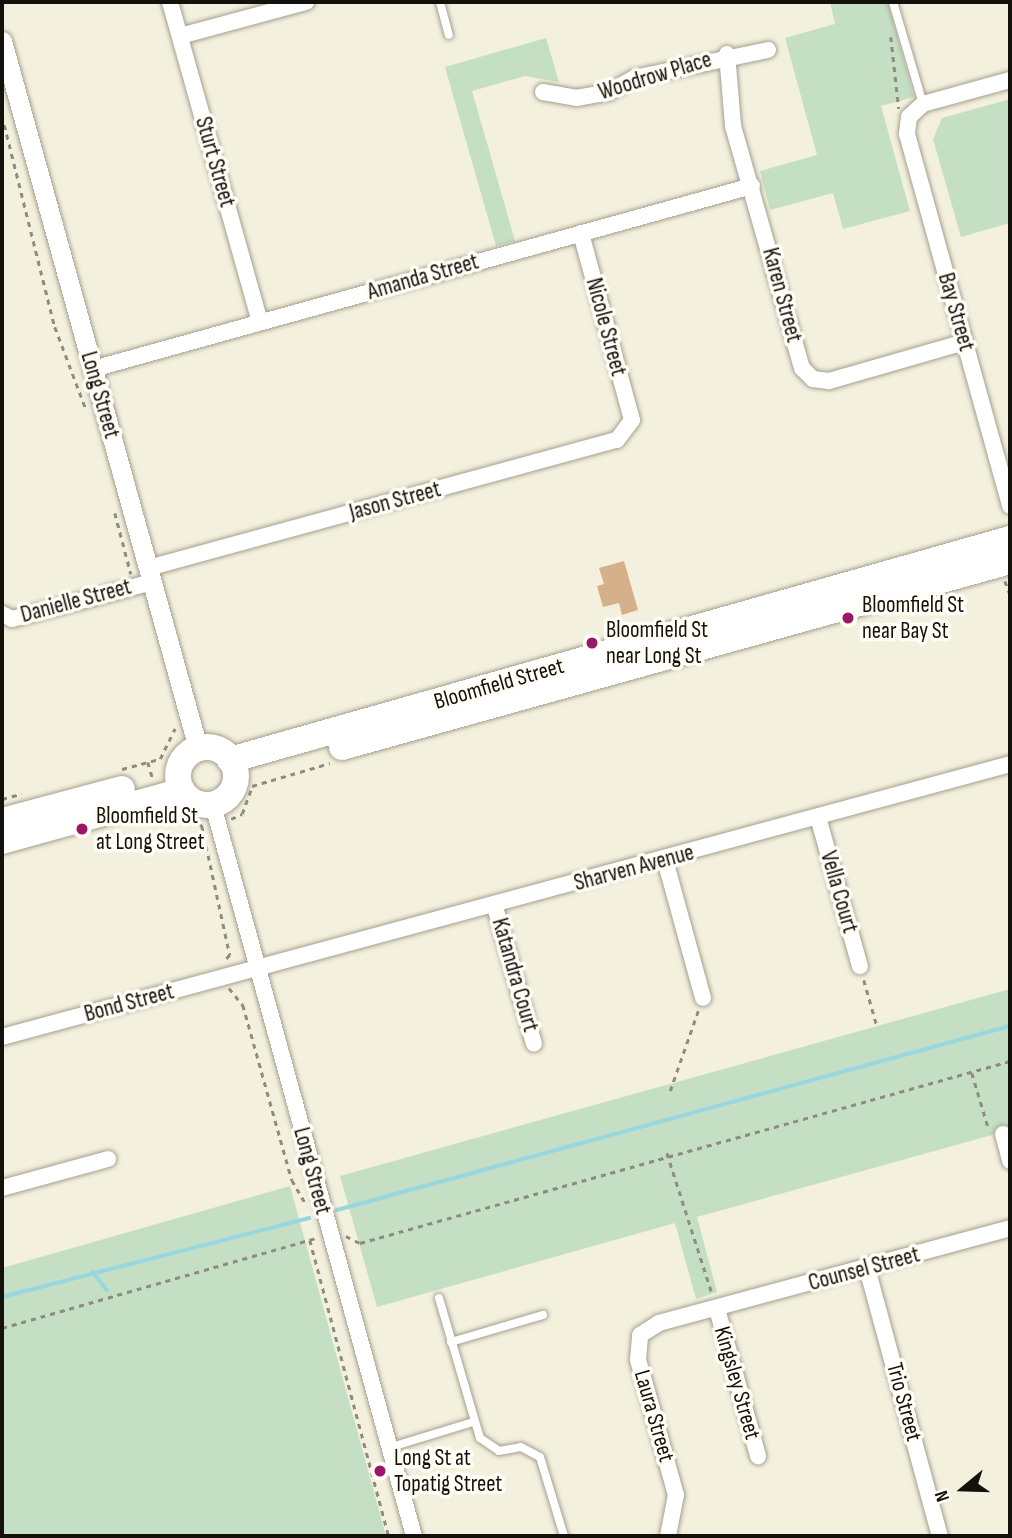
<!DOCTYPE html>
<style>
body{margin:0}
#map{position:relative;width:1012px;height:1538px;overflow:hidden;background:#f4f0de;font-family:"Sofia Sans Condensed",sans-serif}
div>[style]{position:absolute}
.green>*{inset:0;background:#c4dfc3}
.stream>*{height:3.5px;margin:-1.75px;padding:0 1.75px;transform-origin:1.75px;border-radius:1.75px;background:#98d6e0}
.building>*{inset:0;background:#d4b08b}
.path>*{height:2.5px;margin-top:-1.25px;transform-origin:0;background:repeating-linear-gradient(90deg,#8e8b7f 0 5px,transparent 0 10px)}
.roads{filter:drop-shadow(0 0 2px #a4a08f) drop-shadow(0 0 2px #a4a08f)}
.service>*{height:8px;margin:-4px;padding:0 4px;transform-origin:4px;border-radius:4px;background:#fff}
.minor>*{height:16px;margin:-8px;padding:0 8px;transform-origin:8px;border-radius:8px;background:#fff}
.tertiary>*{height:19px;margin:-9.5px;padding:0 9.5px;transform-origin:9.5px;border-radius:9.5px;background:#fff}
.trunk>*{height:26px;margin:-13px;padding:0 13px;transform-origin:13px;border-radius:13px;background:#fff}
.trunk>.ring{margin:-13px;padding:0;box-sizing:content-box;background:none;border:26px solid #fff;border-radius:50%}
.dots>*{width:19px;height:19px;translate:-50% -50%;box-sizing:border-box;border:4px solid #fffdf6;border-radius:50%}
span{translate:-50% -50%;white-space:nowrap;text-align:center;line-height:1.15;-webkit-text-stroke:7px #fffdf6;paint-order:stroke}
.street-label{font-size:23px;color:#12110b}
.poi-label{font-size:23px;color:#12110b}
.left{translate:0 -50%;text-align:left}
.frame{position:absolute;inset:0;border:4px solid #12110b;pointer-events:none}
.north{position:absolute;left:928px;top:1454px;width:70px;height:70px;-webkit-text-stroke:5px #fffdf6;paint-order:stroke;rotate:251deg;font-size:19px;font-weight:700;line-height:28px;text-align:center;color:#12110b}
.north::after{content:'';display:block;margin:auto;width:24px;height:32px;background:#12110b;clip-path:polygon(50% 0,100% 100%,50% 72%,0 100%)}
</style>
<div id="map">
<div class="green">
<i style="clip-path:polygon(830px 2px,888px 2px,914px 97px,881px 106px,910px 211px,843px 229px,833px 193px,770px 210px,760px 171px,817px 155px,785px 38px,835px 24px)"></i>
<i style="clip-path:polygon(546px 38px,559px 82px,525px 76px,472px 91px,515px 241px,496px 246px,445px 67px)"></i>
<i style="clip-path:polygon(1010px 99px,1010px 223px,961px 237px,933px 139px,942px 118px)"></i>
<i style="clip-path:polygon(1010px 989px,1010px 1130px,697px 1217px,717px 1292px,696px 1299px,675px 1223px,377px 1307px,340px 1176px)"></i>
<i style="clip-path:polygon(290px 1186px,386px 1536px,2px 1536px,2px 1268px)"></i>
</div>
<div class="stream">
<i style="left:337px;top:1210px;width:698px;rotate:-15.29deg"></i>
<i style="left:93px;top:1272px;width:23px;rotate:52deg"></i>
<i style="left:2px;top:1297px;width:317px;rotate:-14.4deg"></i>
</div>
<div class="building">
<i style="clip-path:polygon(624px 561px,638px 610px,622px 615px,619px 603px,603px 607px,597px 586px,604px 584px,599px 568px)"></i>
</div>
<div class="path">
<i style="left:891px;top:37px;width:72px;rotate:83.7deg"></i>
<i style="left:2px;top:115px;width:219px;rotate:76deg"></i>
<i style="left:55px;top:327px;width:88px;rotate:69.3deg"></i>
<i style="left:115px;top:513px;width:63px;rotate:75.3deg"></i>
<i style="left:1005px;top:581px;width:14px;rotate:69deg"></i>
<i style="left:148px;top:762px;width:18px;rotate:74deg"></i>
<i style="left:122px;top:769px;width:39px;rotate:-15deg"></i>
<i style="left:160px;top:759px;width:34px;rotate:-64deg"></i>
<i style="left:2px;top:799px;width:20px;rotate:-15deg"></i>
<i style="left:186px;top:810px;width:23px;rotate:45deg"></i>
<i style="left:202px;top:826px;width:132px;rotate:77.8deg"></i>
<i style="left:230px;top:955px;width:9px;rotate:131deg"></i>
<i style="left:231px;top:819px;width:12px;rotate:-24deg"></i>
<i style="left:242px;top:814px;width:30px;rotate:-70deg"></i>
<i style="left:252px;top:786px;width:81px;rotate:-16.4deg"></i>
<i style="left:864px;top:980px;width:48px;rotate:74.2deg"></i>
<i style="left:229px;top:988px;width:22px;rotate:51deg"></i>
<i style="left:243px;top:1005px;width:182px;rotate:74.4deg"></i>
<i style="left:292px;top:1180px;width:30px;rotate:60deg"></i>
<i style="left:972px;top:1073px;width:59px;rotate:73.4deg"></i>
<i style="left:670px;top:1091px;width:85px;rotate:-70.7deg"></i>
<i style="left:667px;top:1153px;width:147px;rotate:72.2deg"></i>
<i style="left:346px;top:1236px;width:16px;rotate:27deg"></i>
<i style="left:360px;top:1243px;width:675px;rotate:-15.64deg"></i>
<i style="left:310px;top:1240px;width:306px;rotate:75.1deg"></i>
<i style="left:2px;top:1328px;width:327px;rotate:-16deg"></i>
</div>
<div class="roads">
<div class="service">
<i style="left:440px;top:2px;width:34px;rotate:75deg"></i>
<i style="left:893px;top:2px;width:106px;rotate:73.6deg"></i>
<i style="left:439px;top:1298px;width:146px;rotate:73.7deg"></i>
<i style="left:480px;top:1438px;width:23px;rotate:34deg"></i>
<i style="left:499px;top:1451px;width:22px;rotate:-10deg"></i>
<i style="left:521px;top:1447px;width:21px;rotate:28deg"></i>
<i style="left:540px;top:1457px;width:83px;rotate:73.1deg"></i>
<i style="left:451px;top:1342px;width:96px;rotate:-16.4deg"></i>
<i style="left:388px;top:1448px;width:89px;rotate:-17deg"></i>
</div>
<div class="minor">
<i style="left:170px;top:2px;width:332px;rotate:74.3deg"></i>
<i style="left:180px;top:36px;width:131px;rotate:-15.1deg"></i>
<i style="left:727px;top:54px;width:72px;rotate:85.2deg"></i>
<i style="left:733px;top:126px;width:252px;rotate:74.1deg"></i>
<i style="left:802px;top:368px;width:16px;rotate:45deg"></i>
<i style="left:813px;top:379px;width:16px;rotate:7deg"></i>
<i style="left:829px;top:381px;width:141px;rotate:-16deg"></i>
<i style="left:1010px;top:80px;width:90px;rotate:164.6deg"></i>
<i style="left:923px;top:104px;width:19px;rotate:137deg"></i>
<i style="left:909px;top:117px;width:17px;rotate:97deg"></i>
<i style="left:907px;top:134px;width:386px;rotate:74.5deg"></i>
<i style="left:543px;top:92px;width:34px;rotate:10deg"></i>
<i style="left:576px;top:98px;width:34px;rotate:-10deg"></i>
<i style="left:609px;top:92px;width:29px;rotate:-29deg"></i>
<i style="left:634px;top:78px;width:137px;rotate:-11.8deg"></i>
<i style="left:93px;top:369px;width:684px;rotate:-15.52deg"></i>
<i style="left:148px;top:568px;width:486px;rotate:-15.3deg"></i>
<i style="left:617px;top:440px;width:25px;rotate:-53deg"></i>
<i style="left:632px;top:420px;width:194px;rotate:-105.3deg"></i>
<i style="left:2px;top:614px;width:11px;rotate:27deg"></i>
<i style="left:12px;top:619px;width:145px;rotate:-14.8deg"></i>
<i style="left:213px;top:805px;width:758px;rotate:74.63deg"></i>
<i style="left:818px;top:817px;width:155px;rotate:74.3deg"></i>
<i style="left:665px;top:860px;width:143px;rotate:74.6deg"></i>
<i style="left:495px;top:907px;width:142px;rotate:74.1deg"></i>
<i style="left:2px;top:1037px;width:1044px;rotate:-15.15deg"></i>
<i style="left:1003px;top:1134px;width:28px;rotate:75deg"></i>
<i style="left:2px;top:1188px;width:110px;rotate:-15.3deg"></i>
<i style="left:867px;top:1268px;width:278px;rotate:74.8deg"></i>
<i style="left:717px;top:1309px;width:153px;rotate:74.4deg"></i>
<i style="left:668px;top:1536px;width:42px;rotate:-79deg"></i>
<i style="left:676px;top:1495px;width:140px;rotate:-105.7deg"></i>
<i style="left:638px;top:1360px;width:25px;rotate:-85deg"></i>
<i style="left:640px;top:1335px;width:22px;rotate:-32deg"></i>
<i style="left:659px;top:1323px;width:364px;rotate:-15.1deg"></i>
</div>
<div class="tertiary">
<i style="left:2px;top:41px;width:734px;rotate:74.51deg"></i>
</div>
<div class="trunk">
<i style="left:342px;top:747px;width:693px;rotate:-15.56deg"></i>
<i class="ring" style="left:178px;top:747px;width:32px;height:32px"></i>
<i style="left:230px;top:760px;width:811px;rotate:-15.82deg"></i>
<i style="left:2px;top:821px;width:124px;rotate:-14.9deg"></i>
<i style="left:2px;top:841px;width:187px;rotate:-15.5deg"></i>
</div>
</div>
<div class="dots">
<i style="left:848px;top:618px;background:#9c1667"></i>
<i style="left:592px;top:643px;background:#9c1667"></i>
<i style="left:82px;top:829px;background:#9c1667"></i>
<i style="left:380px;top:1471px;background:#9c1667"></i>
</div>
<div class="street-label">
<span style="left:655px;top:76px;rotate:-17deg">Woodrow Place</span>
<span style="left:215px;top:162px;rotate:74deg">Sturt Street</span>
<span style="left:423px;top:277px;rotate:-16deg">Amanda Street</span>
<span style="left:782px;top:295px;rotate:75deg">Karen Street</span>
<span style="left:956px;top:312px;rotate:74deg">Bay Street</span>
<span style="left:606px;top:327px;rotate:75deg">Nicole Street</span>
<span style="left:100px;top:395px;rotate:74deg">Long Street</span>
<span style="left:395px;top:501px;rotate:-15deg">Jason Street</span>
<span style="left:76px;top:601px;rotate:-15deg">Danielle Street</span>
<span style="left:499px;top:684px;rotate:-16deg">Bloomfield Street</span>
<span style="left:634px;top:868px;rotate:-15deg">Sharven Avenue</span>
<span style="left:839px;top:892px;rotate:74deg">Vella Court</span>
<span style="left:515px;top:975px;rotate:74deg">Katandra Court</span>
<span style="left:129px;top:1003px;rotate:-15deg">Bond Street</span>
<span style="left:312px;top:1171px;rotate:75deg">Long Street</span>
<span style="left:864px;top:1269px;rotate:-15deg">Counsel Street</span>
<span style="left:737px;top:1383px;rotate:74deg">Kingsley Street</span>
<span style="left:904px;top:1402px;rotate:75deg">Trio Street</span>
<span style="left:654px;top:1416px;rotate:74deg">Laura Street</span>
</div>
<div class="poi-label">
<span class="left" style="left:862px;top:618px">Bloomfield St<br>near Bay St</span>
<span class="left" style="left:606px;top:643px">Bloomfield St<br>near Long St</span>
<span class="left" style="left:96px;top:829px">Bloomfield St<br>at Long Street</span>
<span class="left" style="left:394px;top:1471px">Long St at<br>Topatig Street</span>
</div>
<div class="frame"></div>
<div class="north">N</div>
</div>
